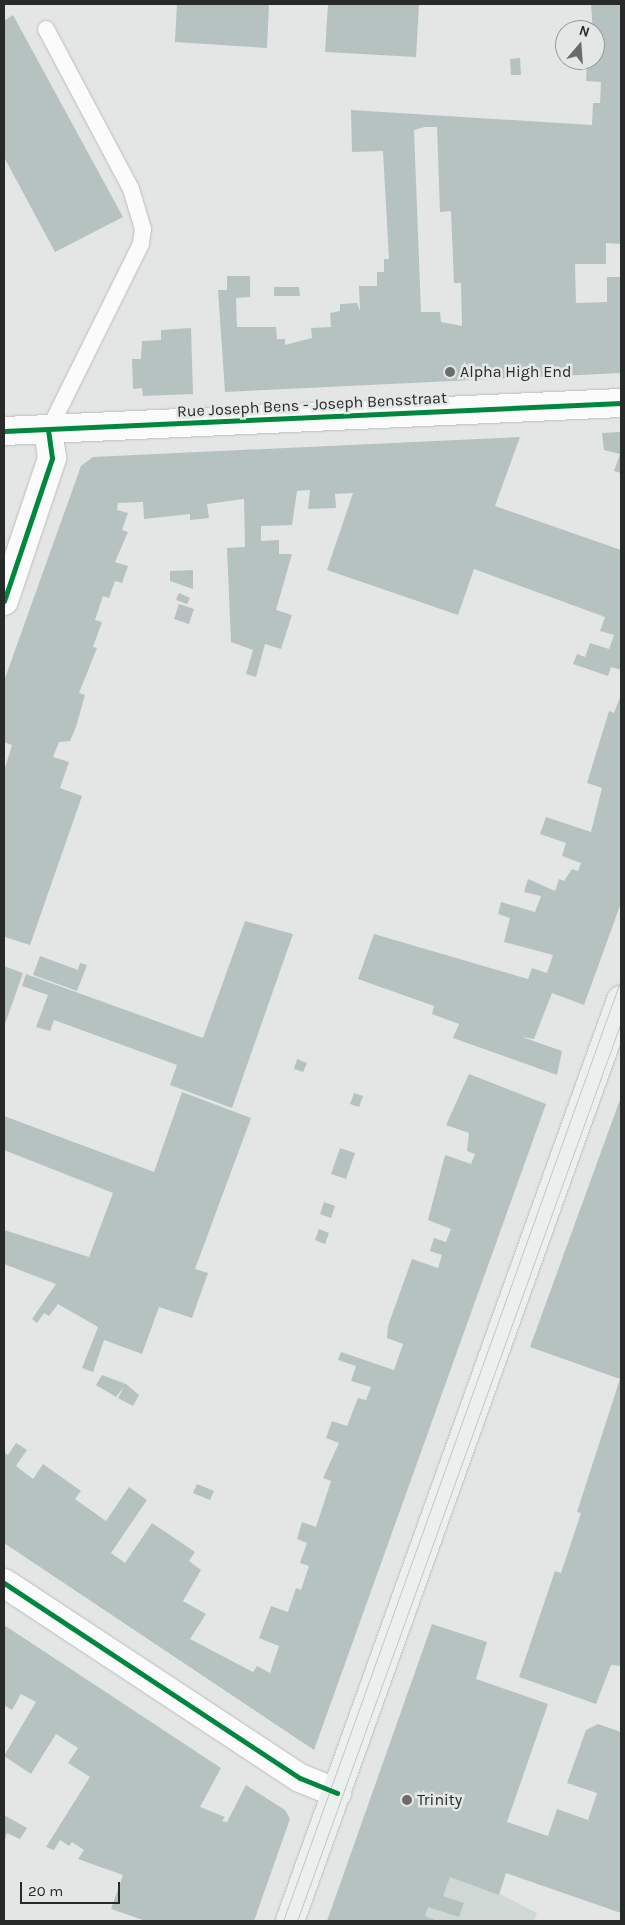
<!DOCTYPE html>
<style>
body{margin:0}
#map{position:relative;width:625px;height:1925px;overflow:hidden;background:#e4e6e5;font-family:Karla,sans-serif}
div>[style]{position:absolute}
.built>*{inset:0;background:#cfd8d5}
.building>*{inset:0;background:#b6c2bf}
.roads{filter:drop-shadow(0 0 1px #bcbdbd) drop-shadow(0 0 1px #bcbdbd)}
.lane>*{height:16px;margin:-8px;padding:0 8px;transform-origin:8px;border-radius:8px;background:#fbfbfb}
.street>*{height:28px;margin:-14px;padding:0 14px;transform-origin:14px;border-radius:14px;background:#fbfbfb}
.secondary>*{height:28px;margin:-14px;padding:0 14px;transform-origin:14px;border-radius:14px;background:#ebf0ef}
.tram>*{height:1px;margin:-0.5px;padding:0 0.5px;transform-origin:0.5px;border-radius:0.5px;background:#c5c6c6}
.cycleway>*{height:5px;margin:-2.5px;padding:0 2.5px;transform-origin:2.5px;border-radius:2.5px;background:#00873e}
.dots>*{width:14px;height:14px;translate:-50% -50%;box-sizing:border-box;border:2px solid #e3e7e6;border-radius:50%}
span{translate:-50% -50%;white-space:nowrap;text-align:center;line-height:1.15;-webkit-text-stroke:5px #e3e7e6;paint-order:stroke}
.poi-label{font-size:16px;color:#282a29}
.left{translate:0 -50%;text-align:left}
.street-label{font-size:16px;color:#282a29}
.frame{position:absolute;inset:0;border:5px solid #282a29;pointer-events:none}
.north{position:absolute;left:555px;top:20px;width:50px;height:50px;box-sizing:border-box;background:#e3e7e6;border:1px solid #989b9a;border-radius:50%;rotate:18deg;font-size:14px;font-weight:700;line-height:20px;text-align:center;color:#282a29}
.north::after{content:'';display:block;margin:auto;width:18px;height:22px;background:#6a6c6b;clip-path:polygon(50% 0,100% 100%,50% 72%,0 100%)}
.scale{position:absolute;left:20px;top:1882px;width:100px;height:22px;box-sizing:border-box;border:2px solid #282a29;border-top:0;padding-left:6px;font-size:15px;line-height:18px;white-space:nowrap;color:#282a29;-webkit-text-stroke:4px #e3e7e6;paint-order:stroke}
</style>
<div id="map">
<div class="built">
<i style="clip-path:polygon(365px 1826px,537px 1913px,534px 1921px,340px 1921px)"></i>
</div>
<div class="building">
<i style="clip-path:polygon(177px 4px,269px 4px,267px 48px,175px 42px)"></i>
<i style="clip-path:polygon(328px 4px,419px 4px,416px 57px,325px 52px)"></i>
<i style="clip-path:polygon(evenodd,591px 4px,621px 4px,621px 244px,606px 243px,606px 264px,575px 264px,576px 303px,607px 302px,607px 277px,621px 277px,621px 373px,225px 392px,218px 290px,227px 290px,227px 276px,250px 276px,250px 297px,236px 298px,237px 327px,276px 327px,277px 339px,285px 339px,285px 345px,312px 338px,311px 328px,331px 327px,330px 313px,340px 311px,340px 304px,357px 303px,360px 311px,359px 286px,377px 286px,377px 272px,384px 272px,384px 259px,389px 259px,383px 151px,352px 152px,351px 110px,592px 125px,593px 103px,600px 103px,601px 82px,586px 81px,587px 60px,595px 60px,591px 4px,425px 127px,437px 127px,440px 212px,451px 211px,454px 283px,461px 283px,462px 326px,441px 322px,440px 312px,421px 312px,414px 130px,425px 127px)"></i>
<i style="clip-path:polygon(13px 15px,123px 217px,55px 252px,4px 157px,4px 21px)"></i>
<i style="clip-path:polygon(520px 58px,521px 75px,511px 75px,510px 59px)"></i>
<i style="clip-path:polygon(274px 287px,299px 287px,300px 296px,274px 296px)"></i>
<i style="clip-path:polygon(191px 328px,193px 394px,143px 396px,142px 388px,133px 389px,132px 359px,141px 359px,142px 341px,161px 340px,161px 330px)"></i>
<i style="clip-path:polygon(621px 432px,621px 473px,614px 471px,620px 454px,604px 450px,602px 433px)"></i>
<i style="clip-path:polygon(520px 437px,495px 506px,621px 550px,621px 670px,611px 667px,608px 676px,573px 664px,577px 654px,585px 657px,590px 643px,609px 649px,614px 635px,600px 631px,605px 617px,474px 569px,458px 615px,327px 570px,353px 493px,335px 494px,336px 508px,308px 509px,310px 490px,297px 491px,292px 525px,261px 526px,261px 541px,279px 540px,279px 554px,292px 554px,276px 610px,292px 615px,281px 649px,265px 644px,256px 677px,246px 674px,253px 650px,231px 642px,227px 548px,245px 547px,244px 499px,207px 504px,209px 518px,190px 520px,190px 514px,144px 519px,143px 502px,118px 503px,117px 510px,128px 513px,122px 530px,128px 532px,115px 562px,128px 566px,122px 583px,115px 581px,109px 598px,103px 596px,95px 620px,102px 622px,93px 647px,97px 648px,79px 693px,85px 695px,76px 727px,70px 741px,59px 742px,53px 757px,69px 762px,60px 788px,82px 796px,30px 945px,5px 937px,4px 940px,4px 771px,12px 745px,4px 742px,4px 681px,81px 466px,93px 457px)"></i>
<i style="clip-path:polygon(193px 570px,193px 589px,170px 581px,170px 571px)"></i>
<i style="clip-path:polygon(179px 593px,190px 598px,187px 604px,176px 600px)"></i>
<i style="clip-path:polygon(179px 604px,194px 609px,189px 624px,174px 619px)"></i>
<i style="clip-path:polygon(621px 695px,621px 903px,584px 1005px,552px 993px,534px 1039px,522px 1037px,562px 1051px,557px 1075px,453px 1038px,459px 1024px,432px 1014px,434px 1006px,358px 979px,374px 934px,528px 979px,532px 968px,547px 973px,553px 955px,504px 942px,510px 918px,498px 914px,501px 902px,535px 912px,541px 896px,524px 892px,528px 879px,555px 891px,559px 879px,564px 881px,572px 869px,578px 871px,581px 863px,562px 856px,566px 843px,540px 834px,546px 817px,591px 832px,602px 788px,587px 783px,609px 711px,614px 713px)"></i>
<i style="clip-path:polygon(245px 921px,293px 934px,232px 1108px,170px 1085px,177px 1065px,54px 1020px,50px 1031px,36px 1027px,48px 995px,22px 986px,26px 974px,203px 1038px)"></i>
<i style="clip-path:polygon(40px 956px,78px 970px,80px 963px,87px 965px,77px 991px,33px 975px)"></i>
<i style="clip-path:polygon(4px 966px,23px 973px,4px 1027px)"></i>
<i style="clip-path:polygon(297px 1059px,307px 1063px,303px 1072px,294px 1069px)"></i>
<i style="clip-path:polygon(469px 1074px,546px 1104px,314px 1750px,4px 1543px,4px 1452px,8px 1455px,16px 1443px,27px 1450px,16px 1466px,33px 1479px,43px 1464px,81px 1491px,75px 1499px,106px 1521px,129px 1487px,147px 1500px,111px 1553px,125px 1563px,152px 1523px,195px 1552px,189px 1561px,201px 1570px,183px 1601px,206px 1614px,190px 1639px,253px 1672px,257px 1666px,270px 1673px,279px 1646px,259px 1638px,271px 1606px,288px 1612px,296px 1588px,301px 1590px,309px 1566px,300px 1563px,307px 1543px,297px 1539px,302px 1522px,316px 1527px,331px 1481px,323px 1478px,339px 1443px,326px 1438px,332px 1421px,347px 1426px,358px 1398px,366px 1400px,371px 1387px,351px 1381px,356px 1366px,338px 1360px,341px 1352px,394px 1370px,403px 1344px,387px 1338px,388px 1326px,412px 1259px,438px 1268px,442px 1255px,430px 1251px,434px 1238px,446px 1242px,451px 1229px,428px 1220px,445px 1155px,471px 1164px,475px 1154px,467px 1151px,469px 1133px,446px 1125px)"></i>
<i style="clip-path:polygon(182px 1092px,251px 1118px,195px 1269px,208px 1273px,192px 1318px,159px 1307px,142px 1354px,104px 1340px,93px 1372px,82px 1368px,98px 1327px,58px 1304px,49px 1316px,44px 1313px,37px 1323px,32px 1319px,56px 1284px,4px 1264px,4px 1230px,89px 1257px,113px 1193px,4px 1150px,4px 1116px,154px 1172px)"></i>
<i style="clip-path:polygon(354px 1093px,363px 1096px,359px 1107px,350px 1104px)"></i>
<i style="clip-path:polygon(621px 1097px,621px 1666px,611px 1665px,596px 1704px,519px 1677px,555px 1571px,561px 1573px,581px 1513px,577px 1512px,620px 1379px,530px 1347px)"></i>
<i style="clip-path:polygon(340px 1148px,355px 1153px,346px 1179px,331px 1174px)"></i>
<i style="clip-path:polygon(324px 1202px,335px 1206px,331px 1218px,320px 1214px)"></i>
<i style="clip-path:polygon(319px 1229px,329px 1233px,325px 1244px,315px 1240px)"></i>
<i style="clip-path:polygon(102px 1375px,126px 1384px,139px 1395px,133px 1406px,118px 1398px,124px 1387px,116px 1397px,96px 1385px)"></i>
<i style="clip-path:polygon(197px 1484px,214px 1491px,210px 1500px,193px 1493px)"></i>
<i style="clip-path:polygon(432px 1624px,487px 1642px,476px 1679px,548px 1704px,507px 1822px,548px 1836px,557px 1809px,588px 1820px,597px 1793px,567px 1783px,586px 1730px,598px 1724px,621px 1732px,621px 1913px,506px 1873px,499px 1895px,450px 1877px,443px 1896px,464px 1903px,459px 1917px,428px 1907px,425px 1916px,438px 1921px,327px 1921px)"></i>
<i style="clip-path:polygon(4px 1625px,221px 1768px,200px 1807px,225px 1817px,222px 1821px,227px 1822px,246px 1785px,285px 1810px,290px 1819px,254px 1921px,146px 1921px,111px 1909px,123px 1875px,78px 1859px,84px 1850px,72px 1842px,69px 1846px,60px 1840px,54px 1850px,46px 1847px,90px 1777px,68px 1763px,78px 1748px,56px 1734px,31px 1774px,4px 1756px,36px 1702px,21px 1694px,12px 1710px,4px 1705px)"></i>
<i style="clip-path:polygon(4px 1815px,27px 1828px,20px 1839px,7px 1833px,4px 1842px)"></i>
</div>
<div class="roads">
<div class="lane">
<i style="left:46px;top:29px;width:181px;rotate:62deg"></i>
<i style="left:131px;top:189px;width:42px;rotate:73.3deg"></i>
<i style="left:143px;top:229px;width:15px;rotate:98deg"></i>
<i style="left:141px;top:244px;width:209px;rotate:116.4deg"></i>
</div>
<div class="street">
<i style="left:4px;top:431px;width:618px;rotate:-2.6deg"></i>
<i style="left:4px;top:601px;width:151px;rotate:-71.4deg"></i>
<i style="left:52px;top:458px;width:27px;rotate:-98deg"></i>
<i style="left:4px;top:1583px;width:354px;rotate:33.4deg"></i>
<i style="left:300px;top:1778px;width:40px;rotate:22deg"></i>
</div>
<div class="secondary">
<i style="left:290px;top:1921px;width:979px;rotate:-70.23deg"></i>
</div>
</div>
<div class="tram">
<i style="left:283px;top:1921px;width:1001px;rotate:-70.26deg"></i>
<i style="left:297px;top:1921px;width:956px;rotate:-70.18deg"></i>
</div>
<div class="cycleway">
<i style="left:4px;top:431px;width:618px;rotate:-2.6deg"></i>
<i style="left:4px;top:601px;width:151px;rotate:-71.4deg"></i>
<i style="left:52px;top:458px;width:27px;rotate:-98deg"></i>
<i style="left:4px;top:1583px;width:354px;rotate:33.4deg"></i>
<i style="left:300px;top:1778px;width:40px;rotate:22deg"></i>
</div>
<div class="dots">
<i style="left:450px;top:372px;background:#6a6c6b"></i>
<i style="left:407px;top:1800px;background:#6a6c6b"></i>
</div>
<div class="poi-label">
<span class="left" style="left:460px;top:372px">Alpha High End</span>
<span class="left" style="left:417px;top:1800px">Trinity</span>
</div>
<div class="street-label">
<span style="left:312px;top:405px;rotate:-3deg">Rue Joseph Bens - Joseph Bensstraat</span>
</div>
<div class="frame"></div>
<div class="north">N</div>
<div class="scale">20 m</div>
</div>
